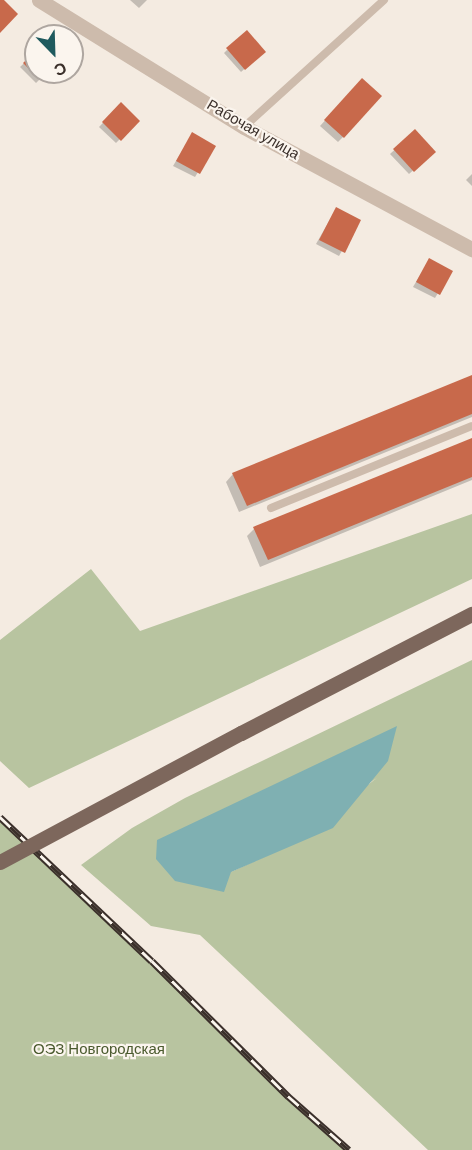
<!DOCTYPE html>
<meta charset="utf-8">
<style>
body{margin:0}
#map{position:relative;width:472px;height:1150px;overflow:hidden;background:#f4ebe1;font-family:"DM Sans",sans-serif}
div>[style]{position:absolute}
.green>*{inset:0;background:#b8c4a0}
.water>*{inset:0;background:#7fb0b2}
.shadow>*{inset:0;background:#0003}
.building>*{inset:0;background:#c8694b}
.lane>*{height:8px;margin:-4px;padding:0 4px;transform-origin:4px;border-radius:4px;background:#cdbbac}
.street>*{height:15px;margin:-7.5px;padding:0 7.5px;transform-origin:7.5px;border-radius:7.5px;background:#cdbbac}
.primary>*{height:15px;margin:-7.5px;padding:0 7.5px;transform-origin:7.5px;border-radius:7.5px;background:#7d675c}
.rail>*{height:7px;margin-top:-3.5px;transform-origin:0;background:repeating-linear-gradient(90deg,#fbf5ee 0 14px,#3b302b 0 28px);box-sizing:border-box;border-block:2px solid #3b302b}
.primary-bridge>*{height:15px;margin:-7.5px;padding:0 7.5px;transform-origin:7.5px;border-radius:7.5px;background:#7d675c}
span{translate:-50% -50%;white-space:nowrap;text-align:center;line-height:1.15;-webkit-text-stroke:4.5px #fbf5ee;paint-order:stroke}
.street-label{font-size:15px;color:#3b302b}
.park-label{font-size:15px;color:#4a5a2e}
.north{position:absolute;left:24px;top:24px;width:60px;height:60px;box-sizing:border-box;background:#fbf5ee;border:2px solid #aea6a0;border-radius:50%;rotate:157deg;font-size:16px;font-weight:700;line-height:24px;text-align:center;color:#3b302b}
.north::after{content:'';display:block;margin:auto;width:21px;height:27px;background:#1f5a5e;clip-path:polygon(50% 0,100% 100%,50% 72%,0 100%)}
</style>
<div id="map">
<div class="green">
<i style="clip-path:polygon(472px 514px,472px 579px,29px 788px,0 761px,0 640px,91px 569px,140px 631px)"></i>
<i style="clip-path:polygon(evenodd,472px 660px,472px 1150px,428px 1150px,200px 935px,151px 926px,81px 865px,132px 828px,185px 798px,472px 660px,377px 778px,279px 850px,231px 872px,377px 778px)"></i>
<i style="clip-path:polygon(0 818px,27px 843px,0 858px)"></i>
<i style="clip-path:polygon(33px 848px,288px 1096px,348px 1150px,0 1150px,0 864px)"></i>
</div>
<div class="water">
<i style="clip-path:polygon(397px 726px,388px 761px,333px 828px,231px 872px,224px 892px,175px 881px,156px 859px,157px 840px)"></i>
</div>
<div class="shadow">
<i style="clip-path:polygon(130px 0,147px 0,139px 8px)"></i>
<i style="clip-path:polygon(227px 50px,260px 55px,241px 72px,224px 53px)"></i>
<i style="clip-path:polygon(36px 52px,36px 72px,47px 72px,36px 83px,20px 67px)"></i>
<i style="clip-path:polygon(356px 86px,343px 137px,338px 142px,320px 126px)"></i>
<i style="clip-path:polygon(121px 104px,138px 121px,116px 143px,99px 127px)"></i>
<i style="clip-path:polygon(415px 131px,434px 152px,409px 174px,390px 154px)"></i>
<i style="clip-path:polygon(192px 134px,214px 146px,195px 177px,173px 166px)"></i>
<i style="clip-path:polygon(472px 174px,472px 186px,466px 180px)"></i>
<i style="clip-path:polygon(336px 209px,359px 221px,339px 256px,316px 244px)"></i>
<i style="clip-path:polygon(429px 260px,451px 271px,435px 298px,413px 287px)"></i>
<i style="clip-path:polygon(472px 376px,472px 417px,239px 512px,226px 482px,233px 474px)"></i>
<i style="clip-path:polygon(472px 439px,472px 480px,260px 567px,247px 536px,254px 529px)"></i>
</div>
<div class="building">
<i style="clip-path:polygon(0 0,4px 0,18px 14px,0 33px)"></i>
<i style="clip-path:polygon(247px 30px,266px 52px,245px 70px,226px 48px)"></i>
<i style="clip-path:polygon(36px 50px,36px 72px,49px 72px,40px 80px,23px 63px)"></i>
<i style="clip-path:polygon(362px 78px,382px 96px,344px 138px,324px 120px)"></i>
<i style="clip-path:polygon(121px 102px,140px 121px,121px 141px,102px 122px)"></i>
<i style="clip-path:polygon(415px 129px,436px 152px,414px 172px,393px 149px)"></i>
<i style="clip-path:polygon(192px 132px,216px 146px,200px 174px,176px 161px)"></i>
<i style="clip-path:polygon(336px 207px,361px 220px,345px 253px,319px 240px)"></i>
<i style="clip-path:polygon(429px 258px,453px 271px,440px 295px,416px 282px)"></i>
<i style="clip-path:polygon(472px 375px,472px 414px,247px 506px,232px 473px)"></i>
<i style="clip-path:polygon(472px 438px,472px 477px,268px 560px,253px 527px)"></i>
</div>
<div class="lane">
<i style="left:244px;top:127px;width:189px;rotate:-42.2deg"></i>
<i style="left:271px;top:508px;width:217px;rotate:-22.2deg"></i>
</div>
<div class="street">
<i style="left:39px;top:0;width:241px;rotate:31.8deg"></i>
<i style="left:244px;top:127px;width:259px;rotate:28.2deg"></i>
</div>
<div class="primary">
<i style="left:241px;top:733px;width:260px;rotate:-27.3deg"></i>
</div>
<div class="rail">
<i style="left:0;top:817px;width:209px;rotate:43.5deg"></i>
<i style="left:152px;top:961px;width:192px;rotate:44.8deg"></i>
<i style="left:288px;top:1096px;width:81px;rotate:41.5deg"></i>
</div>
<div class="primary-bridge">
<i style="left:0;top:862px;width:273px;rotate:-28.2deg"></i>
</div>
<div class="street-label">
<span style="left:253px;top:130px;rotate:30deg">Рабочая улица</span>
</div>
<div class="park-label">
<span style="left:99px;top:1050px">ОЭЗ Новгородская</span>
</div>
<div class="north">С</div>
</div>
